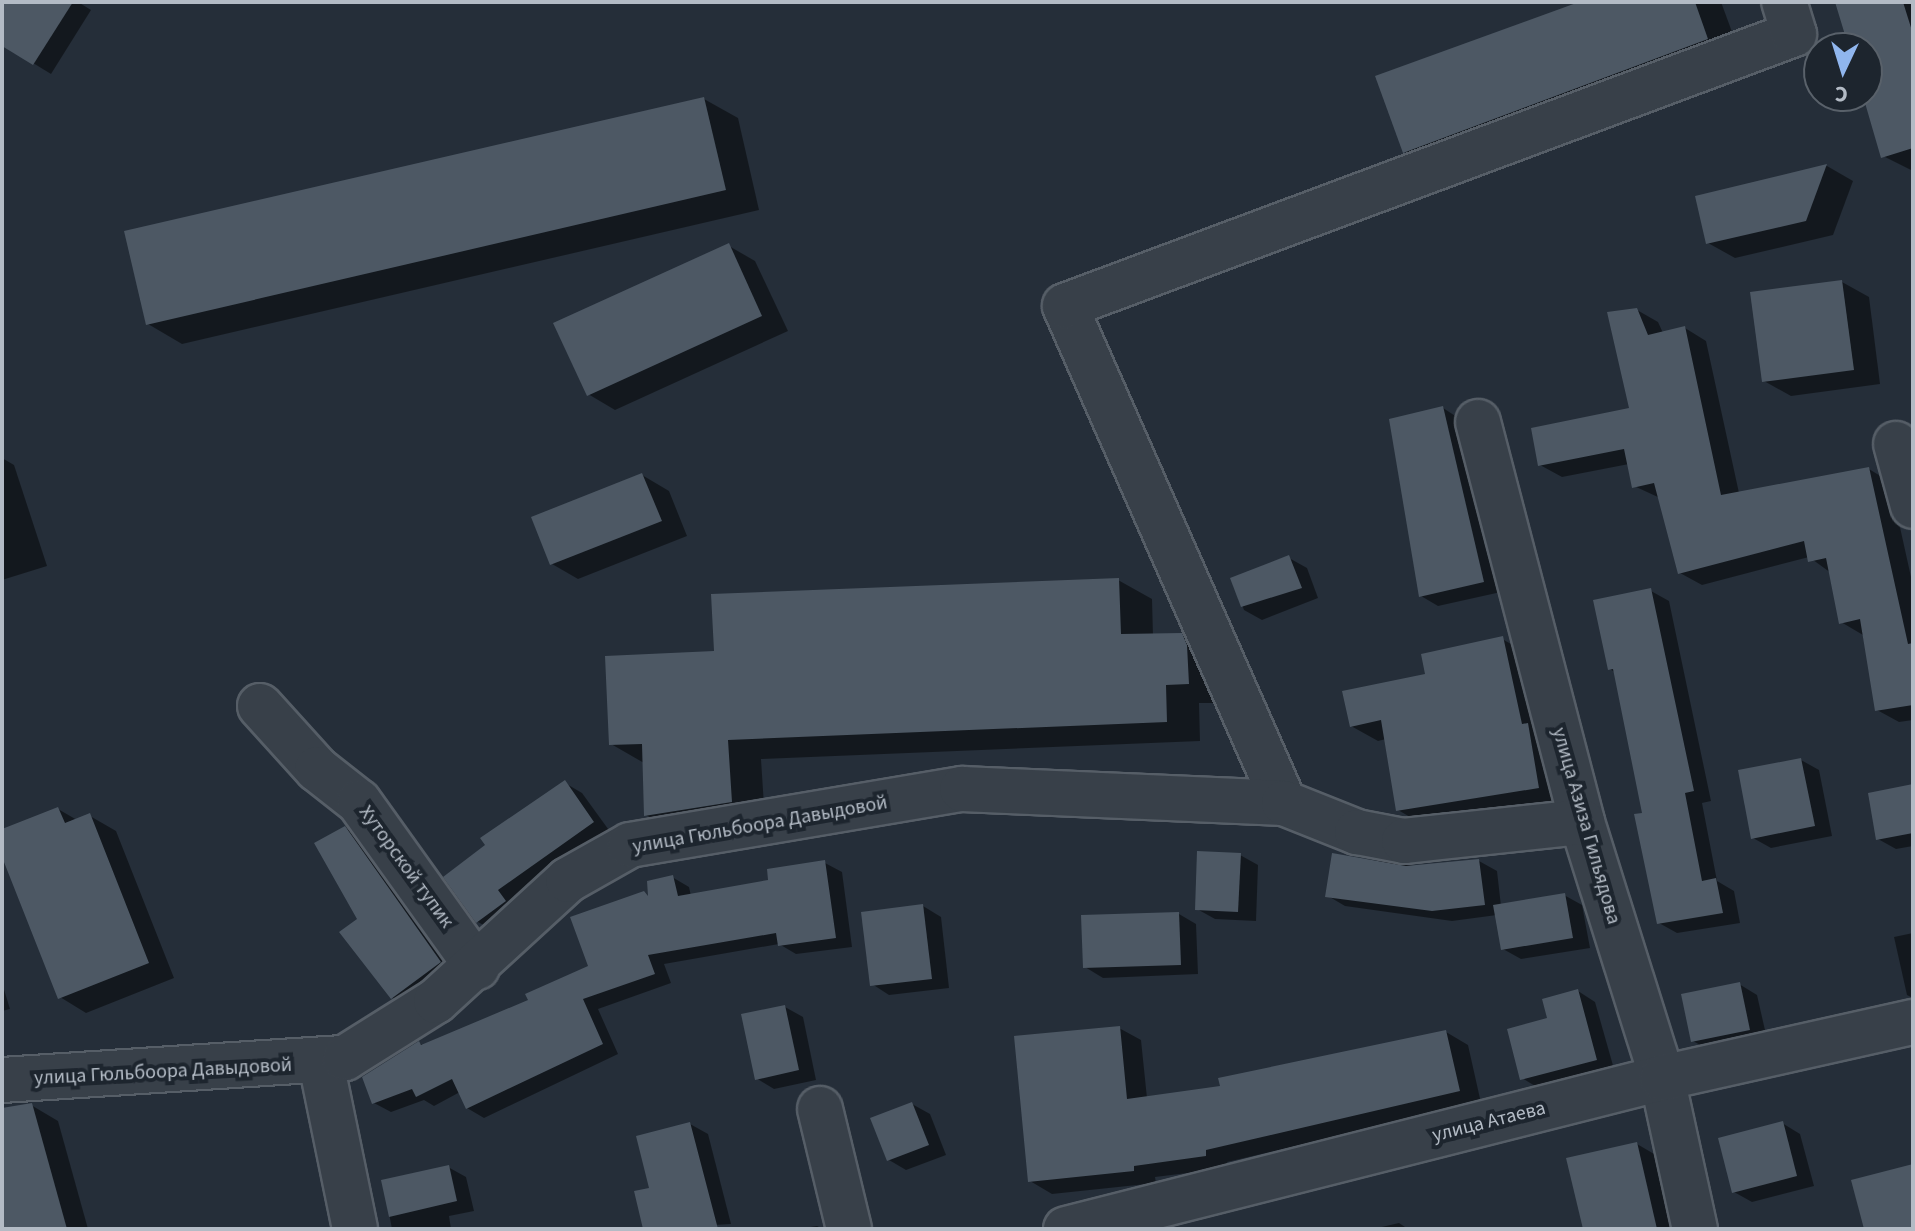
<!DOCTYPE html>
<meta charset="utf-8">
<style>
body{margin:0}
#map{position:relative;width:1915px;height:1231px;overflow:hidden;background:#252e39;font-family:"Source Sans 3",sans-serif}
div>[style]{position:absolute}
.shadow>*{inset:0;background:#0007}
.building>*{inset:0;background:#4d5864}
.roads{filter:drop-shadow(2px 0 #565e67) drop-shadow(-2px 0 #565e67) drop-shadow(0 2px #565e67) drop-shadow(0 -2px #565e67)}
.minor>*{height:44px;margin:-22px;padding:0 22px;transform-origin:22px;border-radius:22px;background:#384049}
span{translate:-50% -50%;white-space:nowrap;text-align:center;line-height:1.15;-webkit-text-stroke:8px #1d252e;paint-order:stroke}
.street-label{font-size:20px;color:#b3bbc5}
.frame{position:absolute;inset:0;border:4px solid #b3bbc5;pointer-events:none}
.north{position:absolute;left:1803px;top:32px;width:80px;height:80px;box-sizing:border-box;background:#1d252e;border:2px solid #59616a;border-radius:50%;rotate:184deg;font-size:22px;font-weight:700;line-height:32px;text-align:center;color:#b3bbc5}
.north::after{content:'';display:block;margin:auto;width:28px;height:36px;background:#90b6ee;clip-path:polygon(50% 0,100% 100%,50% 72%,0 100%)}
</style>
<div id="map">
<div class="shadow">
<i style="clip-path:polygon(2px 2px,78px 2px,91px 10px,51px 74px,2px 44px)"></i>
<i style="clip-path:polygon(1585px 2px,1721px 2px,1742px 59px,1439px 172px,1405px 152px)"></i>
<i style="clip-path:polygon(1837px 2px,1913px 2px,1913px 171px,1883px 156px,1867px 48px,1851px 48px)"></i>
<i style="clip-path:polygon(704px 99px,738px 118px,759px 210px,182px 344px,148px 324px)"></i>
<i style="clip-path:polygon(1827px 166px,1853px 181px,1833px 235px,1735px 258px,1708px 243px,1697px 197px)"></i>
<i style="clip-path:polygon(729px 246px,755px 261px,788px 331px,615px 410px,588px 394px)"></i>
<i style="clip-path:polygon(1842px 282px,1869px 297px,1880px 384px,1791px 396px,1764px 381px)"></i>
<i style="clip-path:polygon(1637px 310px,1658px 322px,1663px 333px,1685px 328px,1706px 341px,1739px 493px,1869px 469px,1890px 482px,1913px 586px,1913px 720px,1899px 722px,1877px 710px,1863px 635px,1841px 622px,1831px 573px,1809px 557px,1702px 585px,1680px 573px,1660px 498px,1634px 486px,1629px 464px,1562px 477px,1540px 465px,1632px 410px)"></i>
<i style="clip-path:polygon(1443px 408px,1460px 419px,1501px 592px,1438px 606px,1421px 596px)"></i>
<i style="clip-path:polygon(2px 458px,14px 465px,47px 566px,2px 580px)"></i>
<i style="clip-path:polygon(642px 475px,669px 491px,687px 536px,578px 579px,552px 564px)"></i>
<i style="clip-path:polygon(1289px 558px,1307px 568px,1318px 598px,1262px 620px,1244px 610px,1233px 580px)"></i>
<i style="clip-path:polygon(1118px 580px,1152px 599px,1153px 636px,1181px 635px,1215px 655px,1222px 703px,1199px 703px,1200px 741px,761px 759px,765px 821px,680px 834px,646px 815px,644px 763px,611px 744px,716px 653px)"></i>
<i style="clip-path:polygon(1651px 591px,1669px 601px,1711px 801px,1702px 803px,1717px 881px,1734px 891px,1740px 923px,1677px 933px,1659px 923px,1644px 814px,1616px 673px,1610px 669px)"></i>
<i style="clip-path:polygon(1502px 639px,1529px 654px,1565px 802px,1424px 825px,1398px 810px,1386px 739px,1378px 741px,1351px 726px,1428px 675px)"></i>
<i style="clip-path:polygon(1801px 760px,1819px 770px,1832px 836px,1771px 848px,1753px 838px)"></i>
<i style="clip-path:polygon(565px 783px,582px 793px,611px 833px,496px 932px,478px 922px,446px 878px)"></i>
<i style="clip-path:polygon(1913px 786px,1913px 846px,1896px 849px,1878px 839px)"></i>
<i style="clip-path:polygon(58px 809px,77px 820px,90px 816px,116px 831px,174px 978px,86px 1013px,60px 997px,2px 851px,2px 831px)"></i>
<i style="clip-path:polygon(345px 828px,363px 838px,458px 973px,410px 1008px,393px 998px,342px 933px,359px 919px)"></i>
<i style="clip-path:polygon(1240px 855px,1258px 865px,1256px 921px,1215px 919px,1197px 909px)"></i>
<i style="clip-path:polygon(1333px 855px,1423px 867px,1479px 861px,1497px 871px,1501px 906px,1564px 895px,1582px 905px,1590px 948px,1521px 959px,1503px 949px,1497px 915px,1452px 921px,1345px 906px,1328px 896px)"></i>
<i style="clip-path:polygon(825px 863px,842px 872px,852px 947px,796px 954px,779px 944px,664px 964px,671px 983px,598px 1009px,618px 1054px,484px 1118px,467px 1108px,460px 1092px,434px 1106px,424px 1100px,391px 1112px,374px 1103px,419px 1043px,424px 1046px,530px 1001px,590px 967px,672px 877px,689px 887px,691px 896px,770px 882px)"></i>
<i style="clip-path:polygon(923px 906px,941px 917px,949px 988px,889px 995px,872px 984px)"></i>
<i style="clip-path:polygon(1179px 914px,1196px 924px,1198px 974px,1103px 978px,1085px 967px)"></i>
<i style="clip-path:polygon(1913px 933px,1913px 998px,1907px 995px,1894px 937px)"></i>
<i style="clip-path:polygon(2px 983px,10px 1009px,2px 1011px)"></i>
<i style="clip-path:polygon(1739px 984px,1757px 995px,1767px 1039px,1711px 1051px,1693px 1041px)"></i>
<i style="clip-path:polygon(1578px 991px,1595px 1002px,1614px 1069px,1540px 1089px,1522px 1078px)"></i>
<i style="clip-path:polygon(785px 1007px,803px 1017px,816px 1080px,774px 1089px,756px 1078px)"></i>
<i style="clip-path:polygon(1119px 1028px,1141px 1040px,1147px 1098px,1223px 1088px,1446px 1032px,1468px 1045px,1481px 1103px,1227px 1162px,1228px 1168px,1155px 1177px,1156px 1183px,1052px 1194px,1030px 1181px)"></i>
<i style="clip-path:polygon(912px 1104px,930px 1114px,946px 1155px,906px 1170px,889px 1160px)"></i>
<i style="clip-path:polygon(31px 1105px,58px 1121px,88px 1229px,2px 1229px,2px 1112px)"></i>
<i style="clip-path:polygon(1782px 1123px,1800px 1134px,1814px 1186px,1752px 1202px,1734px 1192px)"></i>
<i style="clip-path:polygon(690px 1124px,708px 1134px,731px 1224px,646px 1229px,651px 1189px)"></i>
<i style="clip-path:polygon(1637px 1144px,1661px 1158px,1677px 1229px,1585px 1229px)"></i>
<i style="clip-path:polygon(448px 1167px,466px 1177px,474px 1211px,449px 1216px,451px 1229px,392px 1229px,383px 1182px)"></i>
<i style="clip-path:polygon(1399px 1223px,1408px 1229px,1373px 1229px)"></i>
<i style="clip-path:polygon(817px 1226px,823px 1229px,797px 1229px)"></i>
</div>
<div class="building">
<i style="clip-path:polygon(2px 2px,73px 2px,33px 65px,2px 46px)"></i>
<i style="clip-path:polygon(1579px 2px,1695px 2px,1708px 39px,1403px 153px,1375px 76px)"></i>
<i style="clip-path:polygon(1835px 2px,1903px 2px,1913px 34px,1913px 148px,1881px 158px,1863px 96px,1867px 48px,1849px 48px)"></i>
<i style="clip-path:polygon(704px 97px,726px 190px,146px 325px,124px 231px)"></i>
<i style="clip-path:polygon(1827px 164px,1806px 221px,1706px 244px,1695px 196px)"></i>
<i style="clip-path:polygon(729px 243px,762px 316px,587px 396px,553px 323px)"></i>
<i style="clip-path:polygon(1842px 280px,1854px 370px,1762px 382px,1750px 292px)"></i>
<i style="clip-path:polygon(1637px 308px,1648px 335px,1685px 326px,1721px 495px,1869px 467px,1908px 644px,1913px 643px,1913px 705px,1875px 711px,1860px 619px,1839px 624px,1826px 558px,1808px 562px,1804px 541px,1678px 574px,1654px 483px,1632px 488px,1624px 449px,1538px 466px,1531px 428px,1629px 408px,1607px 312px)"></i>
<i style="clip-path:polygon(1443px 406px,1484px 582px,1419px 597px,1389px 419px)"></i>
<i style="clip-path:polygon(642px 473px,662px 521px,550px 565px,531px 517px)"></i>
<i style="clip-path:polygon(1289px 555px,1302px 588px,1241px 607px,1230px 578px)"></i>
<i style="clip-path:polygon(1119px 578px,1121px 634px,1182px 633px,1187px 645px,1189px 684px,1166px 685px,1167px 722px,728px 740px,732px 802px,644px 816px,642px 744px,609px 745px,605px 656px,714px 651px,711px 594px)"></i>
<i style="clip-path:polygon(1651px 588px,1694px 791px,1685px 793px,1702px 881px,1716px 878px,1723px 913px,1657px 924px,1634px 814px,1642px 813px,1613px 669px,1608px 670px,1593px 600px)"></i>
<i style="clip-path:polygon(1503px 636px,1522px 724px,1528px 723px,1539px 788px,1396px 811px,1381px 720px,1350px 727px,1342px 691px,1425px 674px,1421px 654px)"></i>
<i style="clip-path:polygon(1801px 758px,1815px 826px,1751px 839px,1738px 770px)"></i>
<i style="clip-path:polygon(565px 780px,594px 822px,498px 890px,506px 901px,476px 923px,443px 877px,485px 845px,480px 838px)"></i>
<i style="clip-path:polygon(1913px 784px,1913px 833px,1876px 840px,1868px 793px)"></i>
<i style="clip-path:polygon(58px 807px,65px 823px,90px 813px,149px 963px,58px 999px,2px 857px,2px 829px)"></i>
<i style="clip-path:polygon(345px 826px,441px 962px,391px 999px,339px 932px,357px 919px,314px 843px)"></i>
<i style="clip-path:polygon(1197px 851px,1241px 853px,1238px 912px,1195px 910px)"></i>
<i style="clip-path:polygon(1332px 853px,1406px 866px,1479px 859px,1485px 905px,1432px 911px,1325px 897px)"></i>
<i style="clip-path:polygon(825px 860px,836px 938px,778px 946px,776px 933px,648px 955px,655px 974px,583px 999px,603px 1044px,466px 1109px,452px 1079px,416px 1097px,412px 1089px,372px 1104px,362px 1077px,419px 1041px,421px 1045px,528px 1000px,525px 994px,588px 966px,570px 917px,644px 891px,648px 896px,647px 881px,673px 875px,678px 896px,768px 880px,767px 869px)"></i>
<i style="clip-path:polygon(1565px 893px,1573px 938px,1501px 950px,1493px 905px)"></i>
<i style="clip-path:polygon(923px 904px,932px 979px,870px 986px,861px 912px)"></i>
<i style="clip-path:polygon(1179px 912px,1181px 965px,1083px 968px,1081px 915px)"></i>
<i style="clip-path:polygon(1740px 982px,1750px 1030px,1691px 1042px,1681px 994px)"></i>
<i style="clip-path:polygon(1578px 989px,1597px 1060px,1520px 1080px,1507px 1029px,1547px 1018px,1542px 999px)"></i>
<i style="clip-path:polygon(785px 1005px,799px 1070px,755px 1080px,741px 1014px)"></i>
<i style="clip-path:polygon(1120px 1026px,1127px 1099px,1220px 1086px,1218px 1078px,1446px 1030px,1460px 1091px,1206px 1150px,1206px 1156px,1134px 1166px,1134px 1171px,1028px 1182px,1014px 1036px)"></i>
<i style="clip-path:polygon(912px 1102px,929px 1145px,887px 1161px,870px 1118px)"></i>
<i style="clip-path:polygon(32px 1103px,67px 1229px,2px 1229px,2px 1108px)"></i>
<i style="clip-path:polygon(1783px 1121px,1797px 1176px,1732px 1193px,1718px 1138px)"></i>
<i style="clip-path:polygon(690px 1122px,718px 1229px,643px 1229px,634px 1191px,649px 1188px,636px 1136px)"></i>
<i style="clip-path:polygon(1637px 1142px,1657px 1229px,1583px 1229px,1566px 1158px)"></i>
<i style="clip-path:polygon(1913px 1164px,1913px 1229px,1864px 1229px,1851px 1180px)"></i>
<i style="clip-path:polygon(449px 1165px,457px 1201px,389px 1217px,381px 1180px)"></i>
</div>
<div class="roads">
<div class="minor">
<i style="left:1478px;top:422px;width:413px;rotate:75.4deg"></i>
<i style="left:1582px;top:822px;width:268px;rotate:72.6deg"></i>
<i style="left:1662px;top:1078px;width:155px;rotate:77.7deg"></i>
<i style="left:1896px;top:444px;width:64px;rotate:74.7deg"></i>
<i style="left:260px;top:706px;width:85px;rotate:47.9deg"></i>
<i style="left:317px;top:769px;width:53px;rotate:38.2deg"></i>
<i style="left:359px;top:802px;width:203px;rotate:54.4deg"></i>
<i style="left:1284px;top:803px;width:543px;rotate:-113.78deg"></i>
<i style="left:1065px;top:306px;width:778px;rotate:-20.46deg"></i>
<i style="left:1794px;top:34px;width:34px;rotate:-107deg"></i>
<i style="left:321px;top:1063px;width:169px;rotate:78.4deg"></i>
<i style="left:2px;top:1080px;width:344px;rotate:-3.7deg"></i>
<i style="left:345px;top:1058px;width:107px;rotate:-32.1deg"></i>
<i style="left:436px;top:1001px;width:179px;rotate:-42.5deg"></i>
<i style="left:568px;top:880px;width:71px;rotate:-29.4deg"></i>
<i style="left:630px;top:845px;width:337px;rotate:-9.6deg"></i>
<i style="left:962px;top:789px;width:322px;rotate:2.5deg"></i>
<i style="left:1284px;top:803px;width:79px;rotate:21.7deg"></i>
<i style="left:1357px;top:832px;width:48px;rotate:10.8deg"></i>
<i style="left:1404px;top:841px;width:179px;rotate:-6.1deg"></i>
<i style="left:820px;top:1109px;width:123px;rotate:76.4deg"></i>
<i style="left:1066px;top:1229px;width:615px;rotate:-14.22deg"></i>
<i style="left:1662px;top:1078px;width:257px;rotate:-12.6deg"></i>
</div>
</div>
<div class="street-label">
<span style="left:760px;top:825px;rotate:-10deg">улица Гюльбоора Давыдовой</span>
<span style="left:1586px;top:826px;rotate:74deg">улица Азиза Гильядова</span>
<span style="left:406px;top:867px;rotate:54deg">Хуторской тупик</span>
<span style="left:163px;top:1072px;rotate:-3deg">улица Гюльбоора Давыдовой</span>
<span style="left:1489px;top:1122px;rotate:-14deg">улица Атаева</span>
</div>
<div class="frame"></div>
<div class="north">С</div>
</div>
